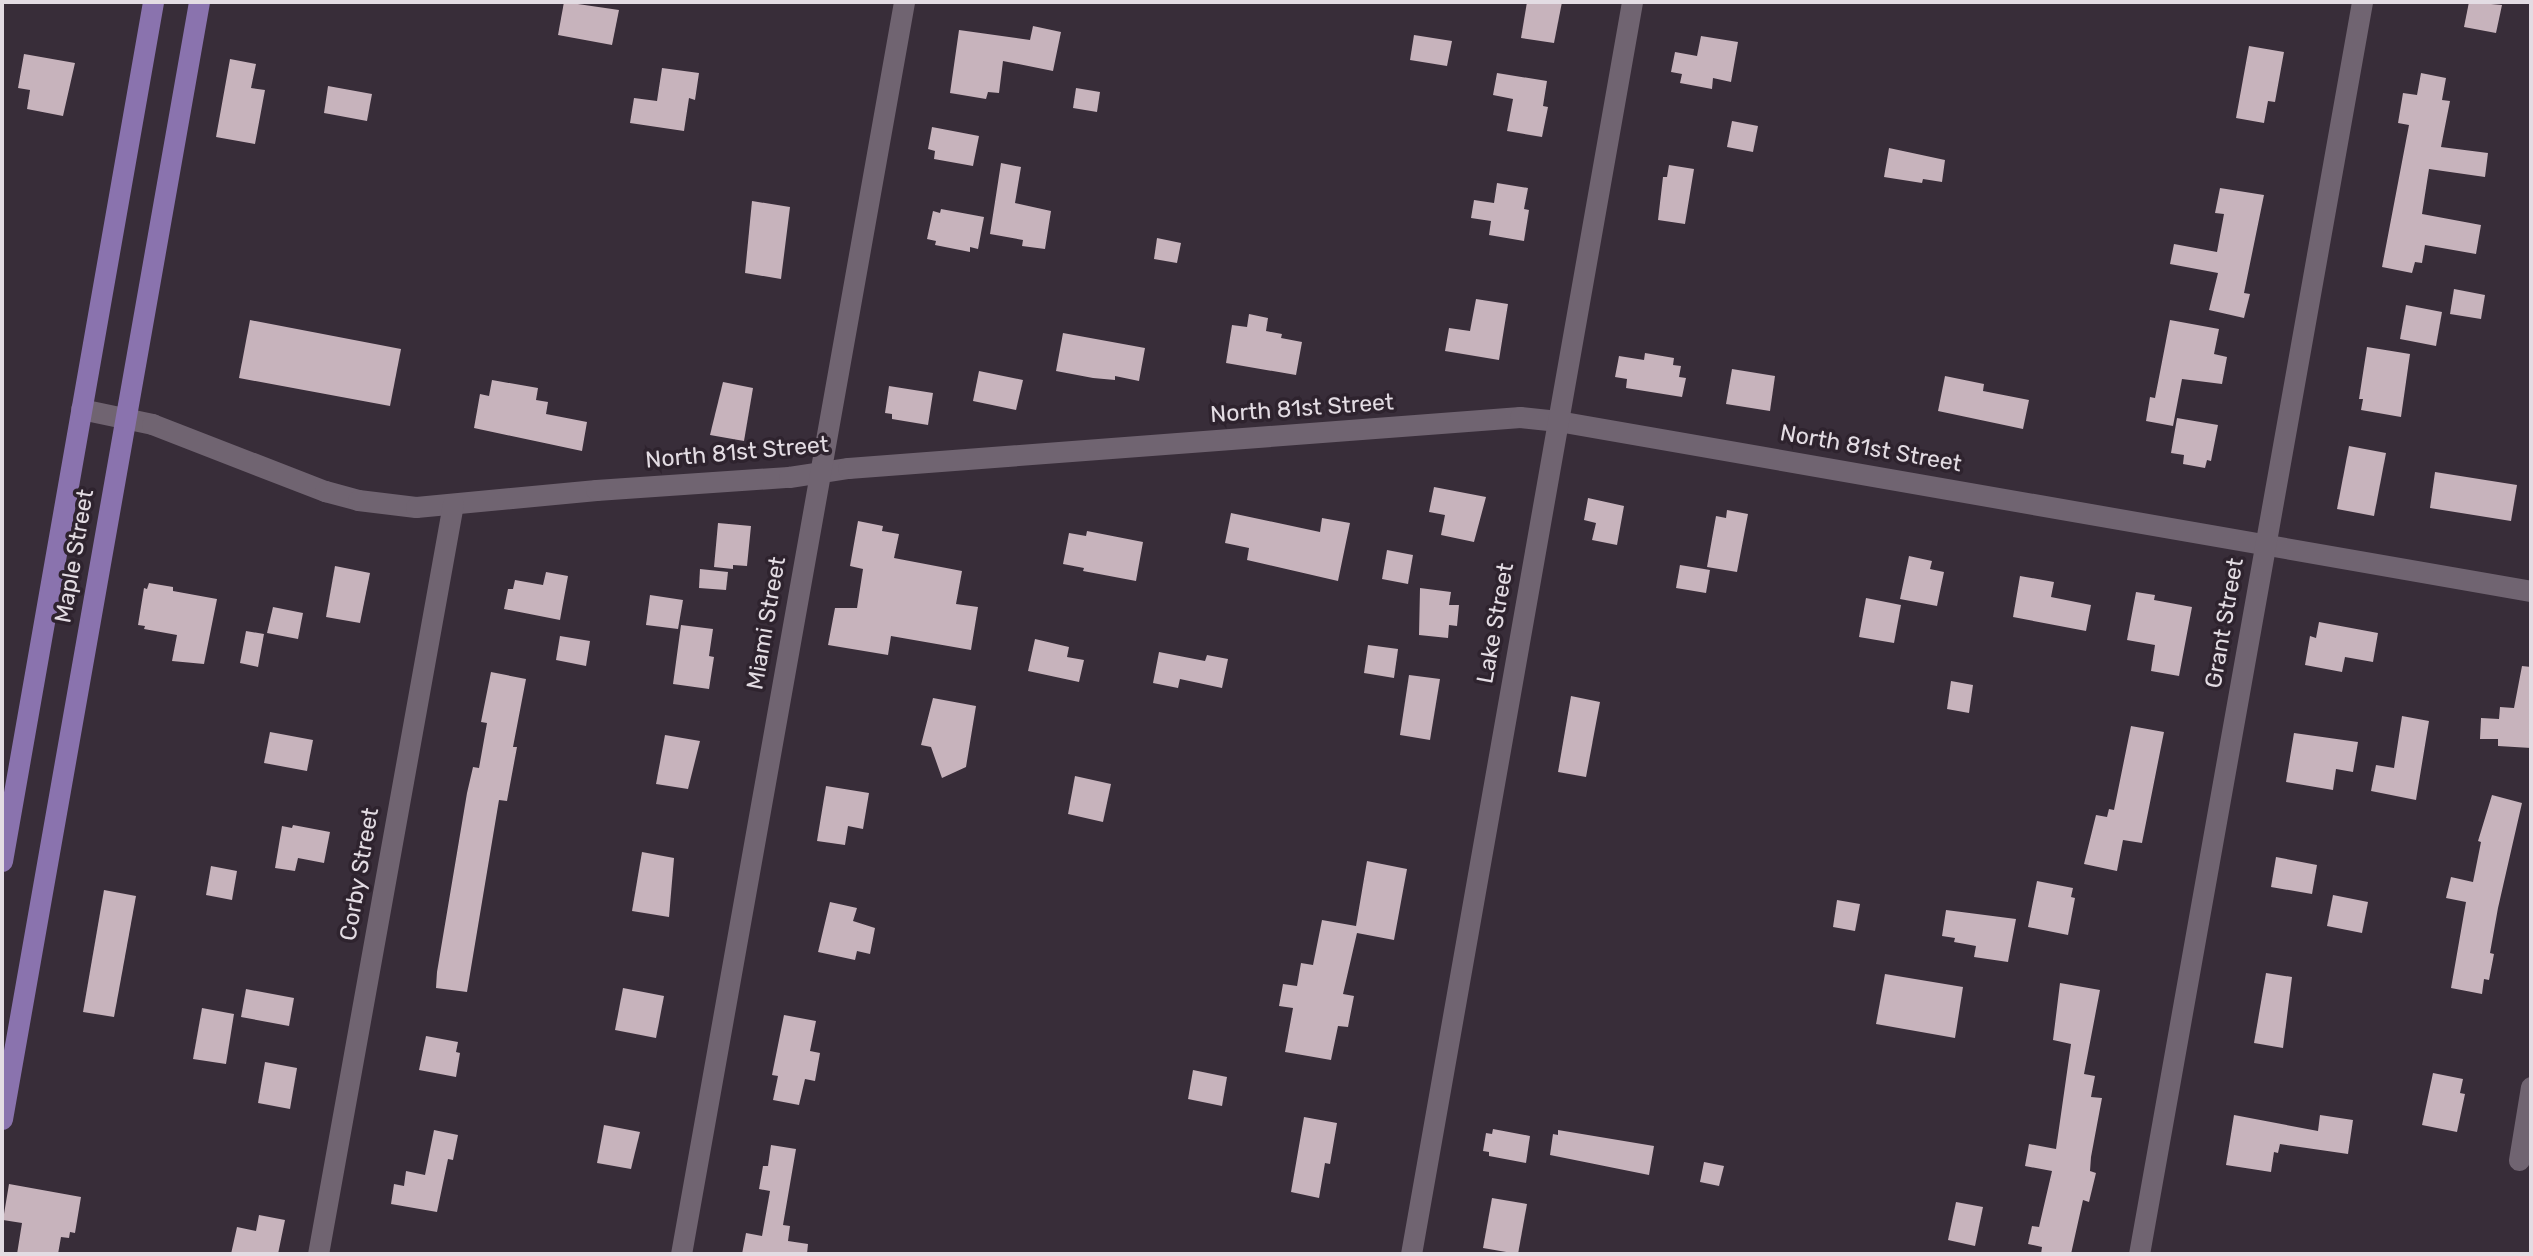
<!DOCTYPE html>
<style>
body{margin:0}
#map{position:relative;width:2533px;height:1256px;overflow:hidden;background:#382d39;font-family:Rubik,sans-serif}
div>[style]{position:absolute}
.building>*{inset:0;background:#c7b3bc}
.minor>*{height:21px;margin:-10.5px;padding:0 10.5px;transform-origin:10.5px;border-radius:10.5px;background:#706471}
.primary>*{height:21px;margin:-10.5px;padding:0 10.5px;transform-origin:10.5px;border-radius:10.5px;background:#8a73ae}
span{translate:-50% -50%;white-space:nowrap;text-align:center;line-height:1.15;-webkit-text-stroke:7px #2e232e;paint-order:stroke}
.street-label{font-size:23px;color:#e3dce3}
.frame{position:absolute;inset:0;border:4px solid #e3dce3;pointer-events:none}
</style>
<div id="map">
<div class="building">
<i style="clip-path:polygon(564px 2px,619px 10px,612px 45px,558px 35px)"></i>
<i style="clip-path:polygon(1527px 2px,1562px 2px,1554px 43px,1521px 38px)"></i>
<i style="clip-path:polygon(2469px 2px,2502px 5px,2496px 33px,2464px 27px)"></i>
<i style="clip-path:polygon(1033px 26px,1061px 32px,1053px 71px,1003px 61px,999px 93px,988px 92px,986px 99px,950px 93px,959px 30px,1030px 40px)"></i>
<i style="clip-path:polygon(1414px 35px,1452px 41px,1447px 66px,1410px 60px)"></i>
<i style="clip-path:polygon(1701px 36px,1738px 42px,1731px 82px,1713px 78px,1712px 89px,1680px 83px,1682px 74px,1671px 72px,1675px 52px,1697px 56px)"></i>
<i style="clip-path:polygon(2249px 46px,2284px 52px,2275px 102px,2268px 101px,2264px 123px,2236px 118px)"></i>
<i style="clip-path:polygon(24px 54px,75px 63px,63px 116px,27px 109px,30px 90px,18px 88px)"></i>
<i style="clip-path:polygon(230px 59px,256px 64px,251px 88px,265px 90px,255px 144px,216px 137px)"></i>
<i style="clip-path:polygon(662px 68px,699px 73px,695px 100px,689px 98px,684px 131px,630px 123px,634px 98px,657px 101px)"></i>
<i style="clip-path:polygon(1497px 73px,1547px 81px,1543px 106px,1548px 107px,1542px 137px,1507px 131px,1513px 99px,1493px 95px)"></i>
<i style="clip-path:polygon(2421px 73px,2446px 78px,2442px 100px,2450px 101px,2441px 147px,2488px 153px,2485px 177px,2429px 169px,2422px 214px,2481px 225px,2476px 254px,2425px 245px,2422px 263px,2415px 262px,2412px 273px,2382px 267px,2409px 125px,2398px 123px,2403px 93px,2417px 95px)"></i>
<i style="clip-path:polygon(328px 86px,372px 94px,367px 121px,324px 113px)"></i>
<i style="clip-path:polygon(1076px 88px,1100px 92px,1097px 112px,1073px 108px)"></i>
<i style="clip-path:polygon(1732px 121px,1758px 126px,1753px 152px,1727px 147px)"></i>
<i style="clip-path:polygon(932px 127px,979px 136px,973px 166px,934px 159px,935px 151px,928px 149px)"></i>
<i style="clip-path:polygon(1889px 148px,1945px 160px,1942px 182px,1923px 179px,1922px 183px,1884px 177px)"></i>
<i style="clip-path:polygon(1001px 163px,1021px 167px,1015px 203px,1051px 211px,1045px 249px,1022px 246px,1023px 240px,990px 234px)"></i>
<i style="clip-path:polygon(1669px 165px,1694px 169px,1685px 224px,1658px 220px,1663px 177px,1667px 177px)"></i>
<i style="clip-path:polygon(1497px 183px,1528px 188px,1524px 209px,1529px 210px,1524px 241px,1489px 235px,1491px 221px,1471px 218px,1474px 200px,1494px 203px)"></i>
<i style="clip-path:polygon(2220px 188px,2264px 195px,2244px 293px,2250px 294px,2244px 318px,2209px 310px,2218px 273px,2170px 264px,2174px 244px,2217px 252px,2224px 214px,2215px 213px)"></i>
<i style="clip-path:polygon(752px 201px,790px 207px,781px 279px,745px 273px)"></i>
<i style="clip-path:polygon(941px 209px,984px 217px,978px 249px,970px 247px,970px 252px,935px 245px,936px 241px,927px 239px,933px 211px,940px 213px)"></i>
<i style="clip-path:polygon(1157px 238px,1181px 243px,1177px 263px,1154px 259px)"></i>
<i style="clip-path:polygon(2454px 289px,2485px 295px,2481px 319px,2450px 314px)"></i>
<i style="clip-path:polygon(1476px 299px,1508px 304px,1499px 360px,1445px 351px,1449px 328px,1470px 331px)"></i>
<i style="clip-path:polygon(2406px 305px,2442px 312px,2436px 346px,2400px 339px)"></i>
<i style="clip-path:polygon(1249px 314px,1268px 318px,1266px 331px,1282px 334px,1281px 338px,1302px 342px,1296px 375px,1226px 363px,1232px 325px,1247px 327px)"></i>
<i style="clip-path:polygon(250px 320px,401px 349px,390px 406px,239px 378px)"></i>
<i style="clip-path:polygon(2170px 320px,2219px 329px,2214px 354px,2227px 357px,2222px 384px,2182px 379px,2173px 426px,2146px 421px,2150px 397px,2155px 398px)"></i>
<i style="clip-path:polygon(1063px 333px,1145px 348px,1139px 381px,1115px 376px,1115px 380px,1093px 378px,1056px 371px)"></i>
<i style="clip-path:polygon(2367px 347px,2410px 354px,2401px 417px,2361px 410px,2363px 399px,2359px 399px)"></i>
<i style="clip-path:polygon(1645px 353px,1674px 358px,1673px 365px,1681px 366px,1679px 377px,1686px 378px,1682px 397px,1626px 388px,1627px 379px,1615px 377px,1619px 356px,1644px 360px)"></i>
<i style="clip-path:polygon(1732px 369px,1775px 376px,1770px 411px,1726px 404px)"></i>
<i style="clip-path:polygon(979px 371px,1023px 380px,1016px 410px,973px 401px)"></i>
<i style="clip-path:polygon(1945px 376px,1984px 384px,1983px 391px,2029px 400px,2023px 429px,1938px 411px)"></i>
<i style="clip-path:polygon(492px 380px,538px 388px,536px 400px,548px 402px,546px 414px,587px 422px,582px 451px,474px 428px,480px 394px,489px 396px)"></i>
<i style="clip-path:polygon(723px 382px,753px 388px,744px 441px,710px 435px)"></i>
<i style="clip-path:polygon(889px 386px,933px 393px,928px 425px,892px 419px,892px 414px,885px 413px)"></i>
<i style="clip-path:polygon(2177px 418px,2218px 425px,2211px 461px,2207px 460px,2205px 468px,2183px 464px,2184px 455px,2171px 453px)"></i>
<i style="clip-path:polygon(2349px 446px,2386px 453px,2374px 516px,2337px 509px)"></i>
<i style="clip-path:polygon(2435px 472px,2517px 485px,2511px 521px,2430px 508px)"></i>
<i style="clip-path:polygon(1434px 487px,1486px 497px,1474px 542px,1441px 535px,1445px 515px,1429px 512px)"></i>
<i style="clip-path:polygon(1588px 498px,1624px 506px,1617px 545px,1592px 540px,1596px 523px,1584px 520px)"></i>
<i style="clip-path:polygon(1727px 510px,1748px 514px,1737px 572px,1707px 567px,1716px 516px,1726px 518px)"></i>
<i style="clip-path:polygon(1231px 513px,1320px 532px,1322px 518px,1350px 523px,1338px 581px,1247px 560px,1249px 548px,1225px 543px)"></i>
<i style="clip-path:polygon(858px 521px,883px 526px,882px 531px,899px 534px,894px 558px,962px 571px,956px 604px,978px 607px,971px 650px,891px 636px,888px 655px,828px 645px,835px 608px,857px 608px,863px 569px,850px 566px)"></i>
<i style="clip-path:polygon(718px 523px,751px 526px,747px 566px,733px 565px,733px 569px,714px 567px)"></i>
<i style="clip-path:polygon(1087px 531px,1143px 542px,1136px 581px,1083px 571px,1084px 568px,1063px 564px,1069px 533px,1086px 536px)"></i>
<i style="clip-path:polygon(1387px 550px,1413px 555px,1408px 584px,1382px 579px)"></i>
<i style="clip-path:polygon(1909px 556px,1932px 561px,1930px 569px,1944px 572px,1937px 606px,1900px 599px)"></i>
<i style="clip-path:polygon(1680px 565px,1710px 570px,1706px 593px,1676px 588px)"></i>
<i style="clip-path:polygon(335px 566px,370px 573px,360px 623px,326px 617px)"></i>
<i style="clip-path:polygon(700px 569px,728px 572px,726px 590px,699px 588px)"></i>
<i style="clip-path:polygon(546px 572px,568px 576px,560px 620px,504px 609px,508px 589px,513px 589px,515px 580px,543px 585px)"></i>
<i style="clip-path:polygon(2020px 576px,2054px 582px,2051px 597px,2091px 605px,2086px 631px,2013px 617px)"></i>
<i style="clip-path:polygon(149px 583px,173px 587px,173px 591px,217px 599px,204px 664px,172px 661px,177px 635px,144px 629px,145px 626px,138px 625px,144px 588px,147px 589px)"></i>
<i style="clip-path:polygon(1420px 588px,1451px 592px,1449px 605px,1459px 605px,1457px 626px,1449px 625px,1448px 638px,1419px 635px)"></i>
<i style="clip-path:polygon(2136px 592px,2155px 595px,2154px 600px,2192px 607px,2179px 676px,2151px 671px,2155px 645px,2127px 640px)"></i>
<i style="clip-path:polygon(650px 595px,683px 600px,678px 629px,646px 625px)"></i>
<i style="clip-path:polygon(1866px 598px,1901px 605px,1894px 643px,1859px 637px)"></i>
<i style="clip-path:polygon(273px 607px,303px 613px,298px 639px,267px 633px)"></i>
<i style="clip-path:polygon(2319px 622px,2378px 633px,2373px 662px,2345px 657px,2342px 672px,2305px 665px,2310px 636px,2316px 638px)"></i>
<i style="clip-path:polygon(681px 625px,713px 629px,709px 656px,714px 657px,709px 689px,673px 684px)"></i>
<i style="clip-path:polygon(246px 631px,264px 634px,258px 667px,240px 663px)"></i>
<i style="clip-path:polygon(560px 636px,590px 641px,586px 666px,556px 660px)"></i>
<i style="clip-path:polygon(1035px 639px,1069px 647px,1067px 657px,1084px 660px,1079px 682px,1028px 671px)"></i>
<i style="clip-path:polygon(1368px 645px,1398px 649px,1394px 678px,1364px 673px)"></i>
<i style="clip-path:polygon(1159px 652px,1205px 661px,1207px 655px,1228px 659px,1222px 688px,1180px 679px,1178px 688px,1153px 683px)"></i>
<i style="clip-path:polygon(2522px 666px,2531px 667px,2531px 748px,2498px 746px,2498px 739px,2480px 739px,2481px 718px,2499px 719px,2500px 707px,2514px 708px)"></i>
<i style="clip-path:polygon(491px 672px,526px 679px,513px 747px,517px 747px,507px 801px,499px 800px,467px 992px,436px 988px,437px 972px,467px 793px,473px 767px,479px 768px,487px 723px,481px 722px)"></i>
<i style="clip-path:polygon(1409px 675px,1440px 679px,1430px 740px,1400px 735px)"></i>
<i style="clip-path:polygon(1951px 681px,1973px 685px,1969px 713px,1947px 709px)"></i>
<i style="clip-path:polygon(1571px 696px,1600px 702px,1586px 777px,1558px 772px)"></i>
<i style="clip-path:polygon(933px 698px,976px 706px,966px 767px,942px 778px,931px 747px,921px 745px)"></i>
<i style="clip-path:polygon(2402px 716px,2429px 721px,2416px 800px,2371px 791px,2376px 765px,2394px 768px)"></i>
<i style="clip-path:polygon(2131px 726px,2164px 732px,2142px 843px,2123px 840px,2117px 871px,2084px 864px,2096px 815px,2107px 817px,2109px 809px,2114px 810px)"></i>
<i style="clip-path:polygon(270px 732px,313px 740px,307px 771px,264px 763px)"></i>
<i style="clip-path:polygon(2294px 733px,2358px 742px,2353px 772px,2336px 769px,2333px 790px,2286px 782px)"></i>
<i style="clip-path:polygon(665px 735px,700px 741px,688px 789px,656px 784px)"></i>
<i style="clip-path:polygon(1075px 776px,1111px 784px,1103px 822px,1068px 814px)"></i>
<i style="clip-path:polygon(826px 786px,869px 793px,863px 829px,848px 826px,845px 845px,817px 841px)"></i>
<i style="clip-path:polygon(2492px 795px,2522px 803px,2498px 908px,2490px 953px,2494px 954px,2489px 980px,2484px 979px,2482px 994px,2451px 988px,2466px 902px,2446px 898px,2451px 877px,2473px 882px,2481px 842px,2478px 841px)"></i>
<i style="clip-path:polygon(293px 825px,330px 832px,324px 863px,298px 858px,295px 871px,275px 868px,282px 826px,292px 828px)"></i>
<i style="clip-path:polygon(642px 852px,674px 858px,669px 917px,632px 911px)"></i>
<i style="clip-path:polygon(2276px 857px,2317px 865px,2312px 894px,2271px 887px)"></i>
<i style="clip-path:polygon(1367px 861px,1407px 869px,1394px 940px,1357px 933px,1343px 994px,1354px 996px,1348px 1027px,1338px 1026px,1331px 1060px,1285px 1052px,1293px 1008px,1279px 1006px,1283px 984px,1297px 986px,1301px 963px,1313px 965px,1322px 920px,1356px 926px)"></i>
<i style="clip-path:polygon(211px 866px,237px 871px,232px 900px,206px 895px)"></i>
<i style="clip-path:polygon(2037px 881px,2073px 888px,2071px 897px,2075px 898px,2068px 935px,2028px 927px)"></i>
<i style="clip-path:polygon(104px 890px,136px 896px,114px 1017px,83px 1012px)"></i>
<i style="clip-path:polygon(2333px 895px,2368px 902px,2362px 933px,2327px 926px)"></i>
<i style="clip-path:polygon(1837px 900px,1860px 904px,1855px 931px,1833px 927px)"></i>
<i style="clip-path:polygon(830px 902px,857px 908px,853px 921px,875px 928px,870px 954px,857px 951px,855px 960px,818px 952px)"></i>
<i style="clip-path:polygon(1946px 910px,2016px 919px,2008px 962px,1974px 957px,1976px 946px,1954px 942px,1955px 938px,1942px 936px)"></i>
<i style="clip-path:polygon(2266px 973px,2292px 977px,2283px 1048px,2254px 1043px)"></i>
<i style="clip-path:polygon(1885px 974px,1963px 987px,1955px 1038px,1876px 1024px)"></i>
<i style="clip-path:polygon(2060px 983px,2100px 990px,2084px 1074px,2095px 1076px,2091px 1097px,2102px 1098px,2091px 1157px,2090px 1171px,2096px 1173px,2089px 1202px,2083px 1200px,2071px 1254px,2041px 1254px,2042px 1247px,2028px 1244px,2032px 1226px,2039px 1227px,2052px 1171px,2025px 1166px,2029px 1144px,2056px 1149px,2071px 1044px,2053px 1040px)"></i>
<i style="clip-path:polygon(623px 988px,664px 996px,656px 1038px,615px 1030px)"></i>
<i style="clip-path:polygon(246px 989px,294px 998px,289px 1026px,241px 1017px)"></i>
<i style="clip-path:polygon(202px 1008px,234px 1014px,226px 1064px,193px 1059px)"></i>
<i style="clip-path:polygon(784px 1015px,816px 1021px,810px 1051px,820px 1053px,815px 1081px,805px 1079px,799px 1105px,773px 1100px,778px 1076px,772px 1075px)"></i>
<i style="clip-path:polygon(426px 1036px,458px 1042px,456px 1052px,460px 1053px,456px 1077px,419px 1070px)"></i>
<i style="clip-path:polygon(265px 1062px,297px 1068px,290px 1109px,258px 1103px)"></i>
<i style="clip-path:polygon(1193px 1070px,1227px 1077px,1222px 1106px,1188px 1099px)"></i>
<i style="clip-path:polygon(2433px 1073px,2463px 1079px,2460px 1093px,2465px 1094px,2457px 1132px,2422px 1125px)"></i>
<i style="clip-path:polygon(2234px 1115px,2318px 1131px,2320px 1115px,2353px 1120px,2348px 1154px,2280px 1144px,2278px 1153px,2274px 1152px,2271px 1172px,2226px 1165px)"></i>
<i style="clip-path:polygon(1304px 1117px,1337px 1123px,1330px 1164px,1325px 1163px,1319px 1198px,1291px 1192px)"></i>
<i style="clip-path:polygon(604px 1125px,640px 1132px,631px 1169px,597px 1163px)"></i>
<i style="clip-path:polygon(1493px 1129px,1530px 1136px,1526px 1163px,1489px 1156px,1489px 1152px,1483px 1151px,1486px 1133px,1492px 1134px)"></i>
<i style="clip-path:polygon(434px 1130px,458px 1135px,453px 1160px,448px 1159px,437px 1212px,391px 1204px,394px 1184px,404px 1186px,406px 1171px,425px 1175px)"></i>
<i style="clip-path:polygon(1558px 1130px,1654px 1146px,1649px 1175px,1550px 1155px,1553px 1134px,1558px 1135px)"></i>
<i style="clip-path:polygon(771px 1145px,796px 1149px,783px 1225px,790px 1226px,788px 1241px,808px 1244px,807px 1254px,742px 1254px,746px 1233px,762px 1236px,770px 1191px,759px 1189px,763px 1166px,768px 1166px)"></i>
<i style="clip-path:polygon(1704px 1162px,1724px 1166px,1719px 1186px,1700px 1182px)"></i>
<i style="clip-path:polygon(9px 1184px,81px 1197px,75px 1233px,70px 1232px,69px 1238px,61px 1237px,58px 1254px,17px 1254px,22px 1223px,3px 1220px)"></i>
<i style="clip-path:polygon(1492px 1198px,1527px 1204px,1518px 1254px,1483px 1248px)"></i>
<i style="clip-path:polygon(1956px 1202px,1983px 1207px,1975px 1246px,1948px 1240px)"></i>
<i style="clip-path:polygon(259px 1215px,285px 1220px,278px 1254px,231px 1254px,237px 1227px,256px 1231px)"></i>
</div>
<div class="minor">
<i style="left:81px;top:409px;width:73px;rotate:11.9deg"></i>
<i style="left:152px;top:424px;width:186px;rotate:21.2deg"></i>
<i style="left:325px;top:491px;width:34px;rotate:15deg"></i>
<i style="left:358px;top:500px;width:58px;rotate:6.9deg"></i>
<i style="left:416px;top:507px;width:181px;rotate:-5.4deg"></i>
<i style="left:596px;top:490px;width:193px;rotate:-3.9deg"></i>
<i style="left:789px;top:477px;width:60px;rotate:-8.7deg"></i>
<i style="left:848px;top:468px;width:674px;rotate:-4.34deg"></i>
<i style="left:1520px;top:417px;width:38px;rotate:6deg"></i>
<i style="left:1558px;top:421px;width:988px;rotate:9.91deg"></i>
<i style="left:2519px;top:1160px;width:74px;rotate:-80.7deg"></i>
<i style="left:318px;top:1254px;width:762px;rotate:-79.8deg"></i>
<i style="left:681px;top:1254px;width:1272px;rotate:-79.9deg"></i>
<i style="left:1411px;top:1254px;width:1271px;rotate:-79.99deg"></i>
<i style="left:2139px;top:1254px;width:1272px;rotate:-79.9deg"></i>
</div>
<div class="primary">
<i style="left:2px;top:861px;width:872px;rotate:-80.03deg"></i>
<i style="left:2px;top:1119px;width:1134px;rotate:-80deg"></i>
</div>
<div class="street-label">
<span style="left:1302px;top:408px;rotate:-4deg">North 81st Street</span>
<span style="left:1871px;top:448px;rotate:10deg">North 81st Street</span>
<span style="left:737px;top:452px;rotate:-5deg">North 81st Street</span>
<span style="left:74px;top:556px;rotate:-80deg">Maple Street</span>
<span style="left:766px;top:623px;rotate:-80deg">Miami Street</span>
<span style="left:1495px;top:623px;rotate:-80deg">Lake Street</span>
<span style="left:2224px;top:623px;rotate:-80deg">Grant Street</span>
<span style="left:359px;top:874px;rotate:-80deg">Corby Street</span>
</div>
<div class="frame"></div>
</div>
